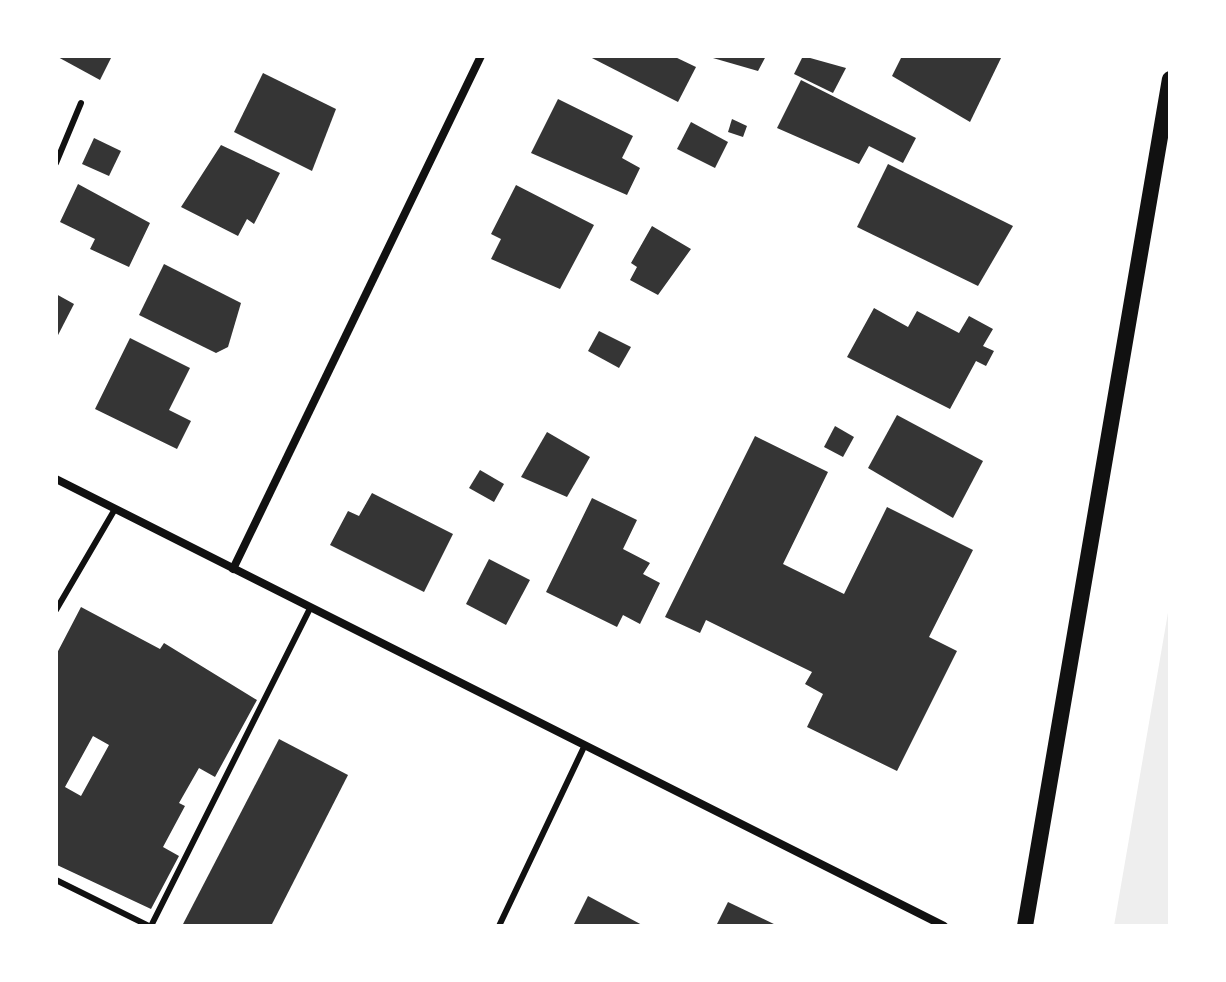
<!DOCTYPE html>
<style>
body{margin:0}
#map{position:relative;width:1226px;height:982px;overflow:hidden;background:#fff;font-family:Signika,sans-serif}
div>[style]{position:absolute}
.green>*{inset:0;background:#eee}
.building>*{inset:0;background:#353535}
.service>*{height:6px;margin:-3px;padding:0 3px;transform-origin:3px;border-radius:3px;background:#111}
.minor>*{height:8px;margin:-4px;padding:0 4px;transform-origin:4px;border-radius:4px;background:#111}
.secondary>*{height:16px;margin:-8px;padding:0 8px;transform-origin:8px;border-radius:8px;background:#111}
span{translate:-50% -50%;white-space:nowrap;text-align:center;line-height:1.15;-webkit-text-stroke:8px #fff;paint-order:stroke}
.frame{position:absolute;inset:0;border:58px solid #fff;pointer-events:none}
</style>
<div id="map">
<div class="green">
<i style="clip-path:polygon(1170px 601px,1170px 926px,1114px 926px)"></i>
</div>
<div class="building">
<i style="clip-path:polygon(56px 56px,112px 56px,100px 80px)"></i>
<i style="clip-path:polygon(588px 56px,673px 56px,696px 67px,678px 102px)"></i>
<i style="clip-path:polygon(706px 56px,766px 56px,758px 71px)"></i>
<i style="clip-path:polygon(803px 56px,846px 68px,833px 93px,794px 74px)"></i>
<i style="clip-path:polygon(902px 56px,1002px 56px,970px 122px,892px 76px)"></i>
<i style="clip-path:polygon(263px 73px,336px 109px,312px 171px,234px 132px)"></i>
<i style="clip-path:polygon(801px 80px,916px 138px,903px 163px,869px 146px,859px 164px,777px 128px)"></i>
<i style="clip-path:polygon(558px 99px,633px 136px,622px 158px,640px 168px,627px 195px,531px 153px)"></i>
<i style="clip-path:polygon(732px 119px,747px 126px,743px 137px,728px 132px)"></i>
<i style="clip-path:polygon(691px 122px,728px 142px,715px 168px,677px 149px)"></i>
<i style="clip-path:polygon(94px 138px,121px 151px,109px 176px,82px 164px)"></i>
<i style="clip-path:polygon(221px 145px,280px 173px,254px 224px,247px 219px,238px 236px,181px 207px)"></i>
<i style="clip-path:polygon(888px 164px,1013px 226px,978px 286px,857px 227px)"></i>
<i style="clip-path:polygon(78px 184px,150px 223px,129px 267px,90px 249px,95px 239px,60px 222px)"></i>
<i style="clip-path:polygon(516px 185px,594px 225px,560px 289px,491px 259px,501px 239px,491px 234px)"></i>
<i style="clip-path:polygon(652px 226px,691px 249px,658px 295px,630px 280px,637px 267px,631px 263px)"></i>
<i style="clip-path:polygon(164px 264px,241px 303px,228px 347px,216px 353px,139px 315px)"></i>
<i style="clip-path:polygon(56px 294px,74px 304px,56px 339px)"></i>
<i style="clip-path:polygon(874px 308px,908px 327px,917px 311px,959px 333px,969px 316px,993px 329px,983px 346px,994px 351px,986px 366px,976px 361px,950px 409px,847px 357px)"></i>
<i style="clip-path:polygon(599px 331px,631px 347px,619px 368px,588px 351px)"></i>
<i style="clip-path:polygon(130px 338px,190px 368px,169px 410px,191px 421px,177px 449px,95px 409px)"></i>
<i style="clip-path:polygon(897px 415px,983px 461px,953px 518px,868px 468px)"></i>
<i style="clip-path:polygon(835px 426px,854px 437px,843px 457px,824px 447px)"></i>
<i style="clip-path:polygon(547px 432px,590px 457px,567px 497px,521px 477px)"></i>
<i style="clip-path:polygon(755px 436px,828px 472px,783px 564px,844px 594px,887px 507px,973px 550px,929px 637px,957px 651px,897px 771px,807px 727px,823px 694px,805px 684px,812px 672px,706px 620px,700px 633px,665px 617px)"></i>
<i style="clip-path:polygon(480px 470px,504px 484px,494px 502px,469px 488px)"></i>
<i style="clip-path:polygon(372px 493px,453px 534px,424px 592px,330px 545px,348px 511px,359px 516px)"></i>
<i style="clip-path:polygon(592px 498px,637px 520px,623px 549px,650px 563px,643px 574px,660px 583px,640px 624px,623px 615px,617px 627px,546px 592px)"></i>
<i style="clip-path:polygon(489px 559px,530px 580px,506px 625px,466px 604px)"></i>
<i style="clip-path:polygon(evenodd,81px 607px,160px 649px,164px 643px,257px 700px,215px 777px,199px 768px,179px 803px,185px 806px,163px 847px,179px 856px,151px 909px,57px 865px,56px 655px,81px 607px,93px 736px,109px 745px,81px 796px,65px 787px,93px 736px)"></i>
<i style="clip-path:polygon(279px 739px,348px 775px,271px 926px,182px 926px)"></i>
<i style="clip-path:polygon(588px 896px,644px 926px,573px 926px)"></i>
<i style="clip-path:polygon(728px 902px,778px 926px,716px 926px)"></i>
</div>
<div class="service">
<i style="left:56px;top:163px;width:65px;rotate:-67.4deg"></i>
<i style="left:56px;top:610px;width:117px;rotate:-59.7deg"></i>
<i style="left:56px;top:880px;width:104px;rotate:26.3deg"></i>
<i style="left:151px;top:926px;width:356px;rotate:-63.4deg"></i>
<i style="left:499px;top:926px;width:200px;rotate:-64.6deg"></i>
</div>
<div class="minor">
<i style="left:56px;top:479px;width:994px;rotate:26.72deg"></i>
<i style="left:233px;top:569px;width:570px;rotate:-64.2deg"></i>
</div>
<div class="secondary">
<i style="left:1025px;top:926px;width:859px;rotate:-80.29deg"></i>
</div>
<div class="frame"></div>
</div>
